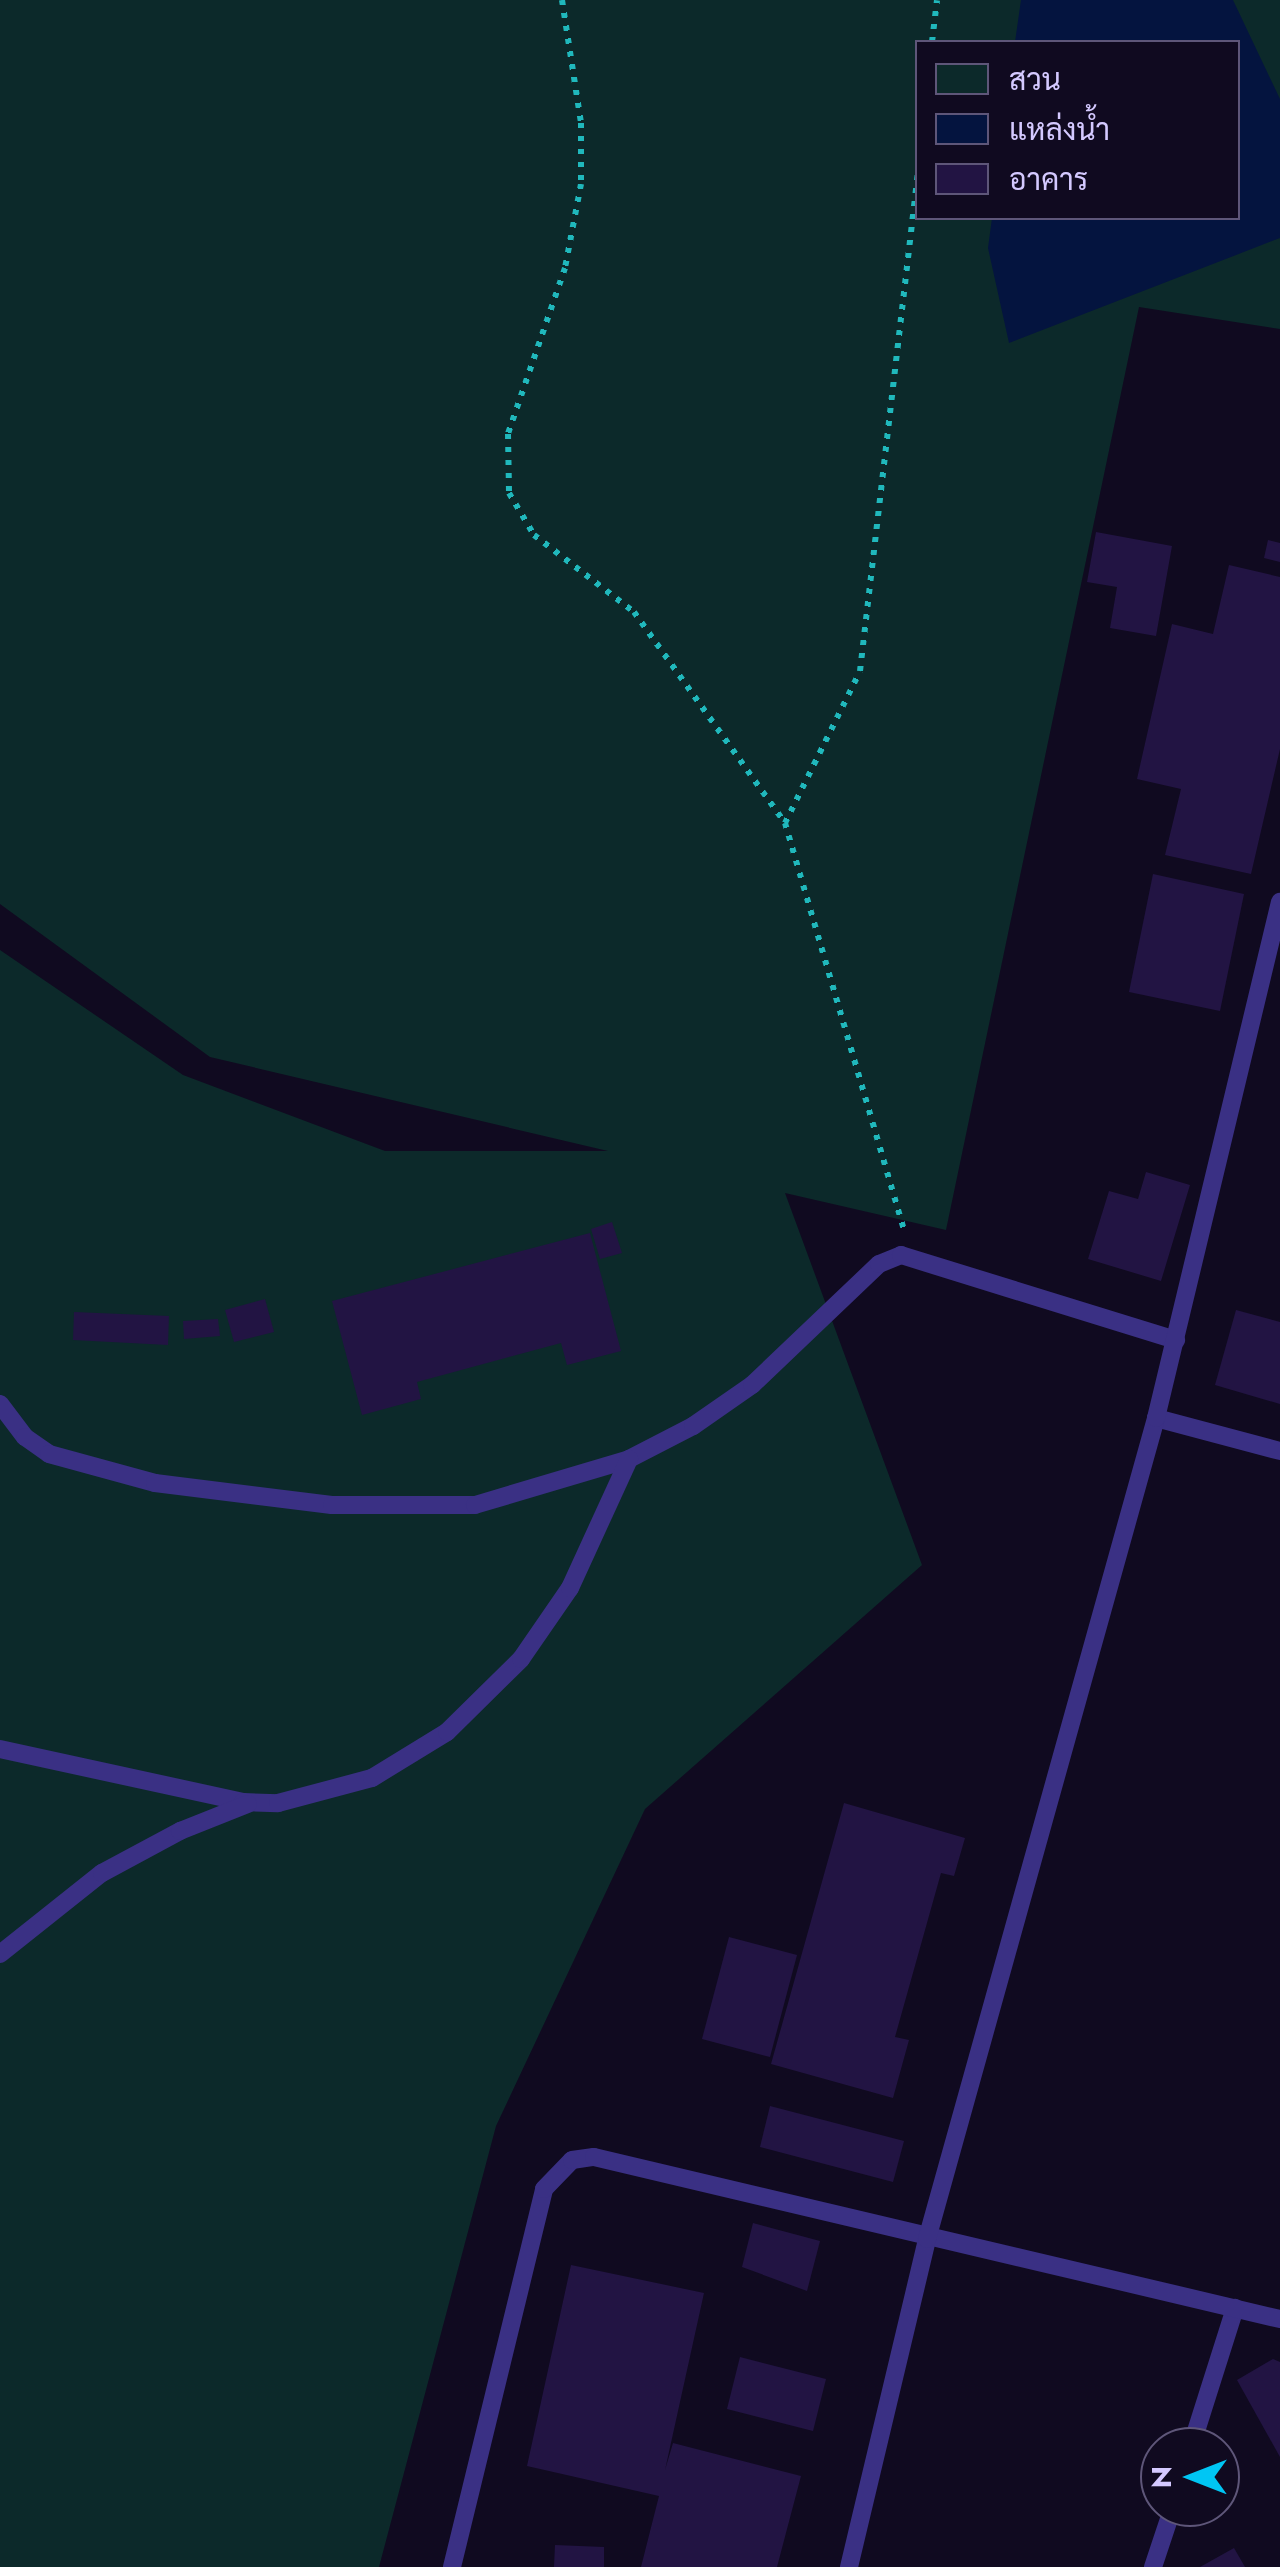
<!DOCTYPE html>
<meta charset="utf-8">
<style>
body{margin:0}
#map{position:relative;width:1280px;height:2567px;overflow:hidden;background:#100a20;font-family:Jost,Sarabun,sans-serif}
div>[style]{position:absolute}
.green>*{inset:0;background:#0c292a}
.water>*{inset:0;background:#04143f}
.building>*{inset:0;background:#221443}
.path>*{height:6px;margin-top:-3px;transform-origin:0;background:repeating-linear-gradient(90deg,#20b8bc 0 5px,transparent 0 13px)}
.lane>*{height:18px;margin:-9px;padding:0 9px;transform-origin:9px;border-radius:9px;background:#3a3084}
span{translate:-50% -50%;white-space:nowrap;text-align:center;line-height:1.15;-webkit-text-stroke:10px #100a20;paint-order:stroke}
.legend{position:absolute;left:915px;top:40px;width:325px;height:180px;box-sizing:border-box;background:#100a20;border:2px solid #5e5679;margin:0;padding:12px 18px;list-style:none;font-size:30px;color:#d4c9ff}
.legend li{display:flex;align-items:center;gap:20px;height:50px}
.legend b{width:50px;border:2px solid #5e5679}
.north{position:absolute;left:1140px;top:2427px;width:100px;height:100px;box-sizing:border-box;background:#100a20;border:2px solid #5e5679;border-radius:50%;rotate:270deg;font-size:28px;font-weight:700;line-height:40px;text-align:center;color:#d4c9ff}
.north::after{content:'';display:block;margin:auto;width:35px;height:45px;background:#00c6f4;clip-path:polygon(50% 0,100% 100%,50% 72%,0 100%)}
</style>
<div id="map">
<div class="green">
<i style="clip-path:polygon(evenodd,0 0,1280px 0,1280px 329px,1139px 307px,946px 1230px,785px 1193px,922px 1565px,645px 1809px,496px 2126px,379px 2567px,0 2567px,0 950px,183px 1075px,385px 1151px,608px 1151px,210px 1057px,0 904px,0 0,918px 42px,1238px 42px,1238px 218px,918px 218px,918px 42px)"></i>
</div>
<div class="water">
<i style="clip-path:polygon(1021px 0,1233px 0,1280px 99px,1280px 238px,1009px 343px,988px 248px,992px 218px,1238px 218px,1238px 42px,1015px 42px)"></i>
</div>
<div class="building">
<i style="clip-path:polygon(1096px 532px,1172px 546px,1156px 636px,1110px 628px,1117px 587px,1087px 582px)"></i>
<i style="clip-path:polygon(1268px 540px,1280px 543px,1280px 562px,1264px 558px)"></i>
<i style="clip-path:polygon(1229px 565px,1280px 577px,1280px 749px,1251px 874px,1165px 855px,1181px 789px,1137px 779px,1172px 624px,1213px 634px)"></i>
<i style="clip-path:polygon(1153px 874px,1244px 894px,1220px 1011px,1129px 992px)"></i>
<i style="clip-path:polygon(1146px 1172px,1190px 1185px,1161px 1281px,1088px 1259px,1109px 1191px,1138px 1199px)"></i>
<i style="clip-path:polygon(612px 1222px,622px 1253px,600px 1259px,591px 1229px)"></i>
<i style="clip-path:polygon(590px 1233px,621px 1351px,567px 1365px,561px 1343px,417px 1382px,421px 1399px,362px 1415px,332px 1301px)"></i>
<i style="clip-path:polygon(265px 1299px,274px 1332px,234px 1342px,225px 1310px)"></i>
<i style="clip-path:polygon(1236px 1310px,1280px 1322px,1280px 1404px,1215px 1385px)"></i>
<i style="clip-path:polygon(74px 1312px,169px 1316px,168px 1345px,73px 1340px)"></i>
<i style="clip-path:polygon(218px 1319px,220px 1336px,184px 1339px,183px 1321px)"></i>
<i style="clip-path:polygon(844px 1803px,965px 1838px,954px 1876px,941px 1873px,895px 2037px,909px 2040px,893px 2098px,771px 2064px)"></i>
<i style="clip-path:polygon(729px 1937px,797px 1955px,770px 2057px,702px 2039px)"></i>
<i style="clip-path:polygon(770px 2106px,904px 2141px,893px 2182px,760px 2147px)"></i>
<i style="clip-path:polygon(753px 2223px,820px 2241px,807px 2291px,742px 2267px)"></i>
<i style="clip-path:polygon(571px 2265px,704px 2293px,665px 2470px,673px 2443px,801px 2476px,777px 2567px,641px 2567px,659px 2496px,527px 2466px)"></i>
<i style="clip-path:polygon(740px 2357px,826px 2379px,813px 2431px,727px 2409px)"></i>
<i style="clip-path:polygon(1273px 2359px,1280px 2362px,1280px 2457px,1237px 2380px)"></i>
<i style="clip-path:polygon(555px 2545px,604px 2547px,604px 2567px,554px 2567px)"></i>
<i style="clip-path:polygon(1234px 2548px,1245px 2567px,1200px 2567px)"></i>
</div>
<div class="path">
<i style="left:562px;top:0;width:124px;rotate:81.2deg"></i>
<i style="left:581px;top:123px;width:61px;rotate:90deg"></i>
<i style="left:581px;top:184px;width:86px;rotate:100.8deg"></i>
<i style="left:565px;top:268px;width:176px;rotate:109deg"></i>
<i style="left:508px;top:434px;width:59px;rotate:89deg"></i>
<i style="left:509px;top:493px;width:49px;rotate:59.2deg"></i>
<i style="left:534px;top:535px;width:126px;rotate:37.6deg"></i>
<i style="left:634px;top:612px;width:259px;rotate:54.4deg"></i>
<i style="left:785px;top:823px;width:423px;rotate:73.7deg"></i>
<i style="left:932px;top:42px;width:42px;rotate:-83.2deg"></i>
<i style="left:785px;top:823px;width:169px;rotate:-63.7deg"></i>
<i style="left:860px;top:671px;width:502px;rotate:-83.37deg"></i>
</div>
<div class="lane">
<i style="left:0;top:1404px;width:41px;rotate:52.9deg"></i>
<i style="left:25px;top:1437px;width:29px;rotate:35deg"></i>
<i style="left:49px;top:1454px;width:110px;rotate:15.3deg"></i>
<i style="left:155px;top:1483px;width:178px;rotate:7.1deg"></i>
<i style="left:332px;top:1505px;width:143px"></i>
<i style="left:475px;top:1505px;width:161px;rotate:-16.6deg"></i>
<i style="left:629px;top:1459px;width:72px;rotate:-27.3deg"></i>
<i style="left:693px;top:1426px;width:72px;rotate:-34.8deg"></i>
<i style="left:752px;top:1385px;width:175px;rotate:-43.6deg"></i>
<i style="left:879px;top:1264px;width:24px;rotate:-22deg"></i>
<i style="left:901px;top:1255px;width:288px;rotate:17.2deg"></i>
<i style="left:1156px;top:1418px;width:128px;rotate:14.9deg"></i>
<i style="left:0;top:1749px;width:249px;rotate:12.3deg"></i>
<i style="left:243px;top:1802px;width:35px;rotate:2deg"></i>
<i style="left:278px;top:1803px;width:97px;rotate:-14.9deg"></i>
<i style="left:372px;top:1778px;width:88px;rotate:-31.5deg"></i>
<i style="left:447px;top:1732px;width:104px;rotate:-44.6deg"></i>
<i style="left:521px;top:1659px;width:86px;rotate:-55.4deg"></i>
<i style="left:570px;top:1588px;width:142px;rotate:-65.4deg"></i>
<i style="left:0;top:1954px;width:130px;rotate:-38.5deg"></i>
<i style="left:102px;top:1873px;width:89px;rotate:-28.3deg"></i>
<i style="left:180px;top:1831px;width:73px;rotate:-21.7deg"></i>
<i style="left:1191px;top:2447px;width:146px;rotate:-72.4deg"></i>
<i style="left:452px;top:2567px;width:389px;rotate:-76.3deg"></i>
<i style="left:544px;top:2189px;width:40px;rotate:-46deg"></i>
<i style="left:572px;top:2160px;width:22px;rotate:-8deg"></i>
<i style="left:594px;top:2157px;width:705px;rotate:13.29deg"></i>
<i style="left:849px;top:2567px;width:337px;rotate:-76.6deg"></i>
<i style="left:927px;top:2239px;width:852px;rotate:-74.41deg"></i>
<i style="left:1156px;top:1418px;width:531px;rotate:-76.49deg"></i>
<i style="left:1153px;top:2567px;width:63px;rotate:-71.6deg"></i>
</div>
<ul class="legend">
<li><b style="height:28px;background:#0c292a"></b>สวน</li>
<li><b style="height:28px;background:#04143f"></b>แหล่งน้ำ</li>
<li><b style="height:28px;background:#221443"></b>อาคาร</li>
</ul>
<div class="north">N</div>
</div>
